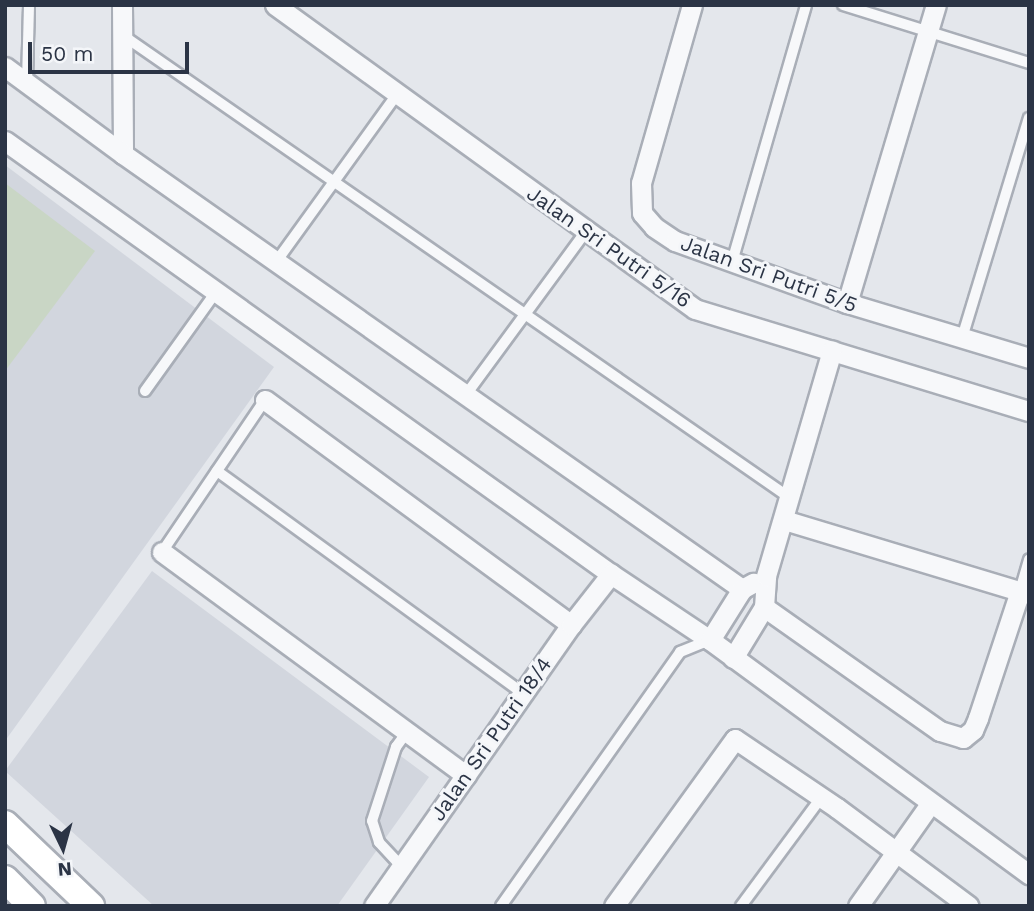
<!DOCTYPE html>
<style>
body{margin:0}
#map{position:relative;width:1034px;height:911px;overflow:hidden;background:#e4e7ec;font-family:"Work Sans",sans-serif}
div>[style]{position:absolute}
.built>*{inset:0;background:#d2d6de}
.green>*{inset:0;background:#c9d6c5}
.roads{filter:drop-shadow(2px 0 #a9aeb7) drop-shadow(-2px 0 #a9aeb7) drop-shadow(0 2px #a9aeb7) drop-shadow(0 -2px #a9aeb7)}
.lane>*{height:10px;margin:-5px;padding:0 5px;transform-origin:5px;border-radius:5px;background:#f7f8fa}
.street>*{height:19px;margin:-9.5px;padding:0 9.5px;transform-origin:9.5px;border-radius:9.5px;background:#f7f8fa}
.secondary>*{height:26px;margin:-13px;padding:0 13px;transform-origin:13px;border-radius:13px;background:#fff}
span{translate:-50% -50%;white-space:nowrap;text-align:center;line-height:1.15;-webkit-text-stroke:6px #f4f6f9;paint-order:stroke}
.street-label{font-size:21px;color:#2b3445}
.frame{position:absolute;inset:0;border:7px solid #2b3445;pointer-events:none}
.north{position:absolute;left:28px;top:813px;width:70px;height:70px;-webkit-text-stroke:5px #f4f6f9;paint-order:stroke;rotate:175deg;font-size:19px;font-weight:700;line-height:28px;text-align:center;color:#2b3445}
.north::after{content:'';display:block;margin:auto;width:24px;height:32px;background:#2b3445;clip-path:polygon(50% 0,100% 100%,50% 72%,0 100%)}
.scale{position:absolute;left:28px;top:42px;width:161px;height:32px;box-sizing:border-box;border:4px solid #2b3445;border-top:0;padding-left:9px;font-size:21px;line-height:24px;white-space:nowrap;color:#2b3445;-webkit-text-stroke:5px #f4f6f9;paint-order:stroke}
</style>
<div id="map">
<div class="built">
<i style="clip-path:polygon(5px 165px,274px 367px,5px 741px)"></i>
<i style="clip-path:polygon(152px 571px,429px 777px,337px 906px,154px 906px,5px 771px)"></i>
</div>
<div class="green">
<i style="clip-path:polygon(5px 183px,95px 251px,5px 371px)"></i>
</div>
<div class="roads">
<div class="lane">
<i style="left:843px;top:5px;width:195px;rotate:17.3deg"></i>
<i style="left:121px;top:34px;width:814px;rotate:34.74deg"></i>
<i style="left:27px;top:82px;width:77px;rotate:-88.5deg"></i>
<i style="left:276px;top:262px;width:207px;rotate:-54.2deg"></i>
<i style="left:732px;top:262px;width:267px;rotate:-73.9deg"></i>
<i style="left:962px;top:338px;width:230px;rotate:-73.1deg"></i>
<i style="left:145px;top:391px;width:122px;rotate:-54.4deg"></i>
<i style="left:465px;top:396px;width:205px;rotate:-53.7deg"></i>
<i style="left:217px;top:471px;width:378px;rotate:36deg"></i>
<i style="left:162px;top:552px;width:184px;rotate:-55.9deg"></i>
<i style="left:1020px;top:591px;width:33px;rotate:-74deg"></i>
<i style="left:402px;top:867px;width:34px;rotate:-133deg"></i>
<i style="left:379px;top:842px;width:22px;rotate:-108deg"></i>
<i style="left:372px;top:821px;width:78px;rotate:-72deg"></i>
<i style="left:396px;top:747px;width:19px;rotate:-54deg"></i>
<i style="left:501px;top:906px;width:311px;rotate:-54.8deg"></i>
<i style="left:680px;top:652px;width:31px;rotate:-22deg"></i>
<i style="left:741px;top:906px;width:134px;rotate:-53.5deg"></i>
</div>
<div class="street">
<i style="left:122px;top:5px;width:149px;rotate:89.6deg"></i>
<i style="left:123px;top:154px;width:757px;rotate:35.1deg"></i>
<i style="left:275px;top:5px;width:518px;rotate:35.9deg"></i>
<i style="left:695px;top:309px;width:349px;rotate:17deg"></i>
<i style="left:692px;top:5px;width:185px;rotate:106deg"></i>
<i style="left:641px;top:183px;width:30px;rotate:88deg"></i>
<i style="left:642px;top:213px;width:18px;rotate:49deg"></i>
<i style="left:654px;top:227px;width:25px;rotate:34deg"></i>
<i style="left:675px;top:241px;width:183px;rotate:19.8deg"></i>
<i style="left:847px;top:303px;width:190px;rotate:16.8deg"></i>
<i style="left:5px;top:67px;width:147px;rotate:36.4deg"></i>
<i style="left:5px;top:141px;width:745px;rotate:35.55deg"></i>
<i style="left:611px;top:574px;width:119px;rotate:33.7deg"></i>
<i style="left:710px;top:640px;width:396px;rotate:36.3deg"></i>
<i style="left:847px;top:303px;width:311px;rotate:-73.4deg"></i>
<i style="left:265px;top:400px;width:380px;rotate:36.3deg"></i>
<i style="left:784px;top:520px;width:256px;rotate:16.8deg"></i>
<i style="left:162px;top:552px;width:377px;rotate:36.3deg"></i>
<i style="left:764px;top:607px;width:215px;rotate:35.2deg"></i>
<i style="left:940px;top:731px;width:24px;rotate:17deg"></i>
<i style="left:963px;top:738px;width:13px;rotate:-39deg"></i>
<i style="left:973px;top:730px;width:13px;rotate:-67deg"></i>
<i style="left:978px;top:718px;width:134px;rotate:-71.7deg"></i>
<i style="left:710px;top:640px;width:60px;rotate:-57.9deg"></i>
<i style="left:742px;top:589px;width:13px;rotate:-29deg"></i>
<i style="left:733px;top:658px;width:60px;rotate:-58.7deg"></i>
<i style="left:764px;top:607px;width:31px;rotate:-86deg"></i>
<i style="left:766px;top:576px;width:235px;rotate:-73.7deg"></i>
<i style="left:374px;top:906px;width:343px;rotate:-55deg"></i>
<i style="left:571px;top:625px;width:65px;rotate:-51.9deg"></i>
<i style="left:614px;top:906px;width:206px;rotate:-54.1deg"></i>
<i style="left:735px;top:739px;width:123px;rotate:34.1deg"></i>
<i style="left:837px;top:808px;width:164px;rotate:36.6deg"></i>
<i style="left:858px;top:906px;width:125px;rotate:-54.8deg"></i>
</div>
<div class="secondary">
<i style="left:5px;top:824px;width:119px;rotate:43.6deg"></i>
<i style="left:5px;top:879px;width:38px;rotate:45deg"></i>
</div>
</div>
<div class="street-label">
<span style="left:609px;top:247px;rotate:35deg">Jalan Sri Putri 5/16</span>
<span style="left:769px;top:274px;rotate:20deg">Jalan Sri Putri 5/5</span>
<span style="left:491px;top:739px;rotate:-55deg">Jalan Sri Putri 18/4</span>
</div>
<div class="frame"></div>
<div class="north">N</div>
<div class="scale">50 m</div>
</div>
